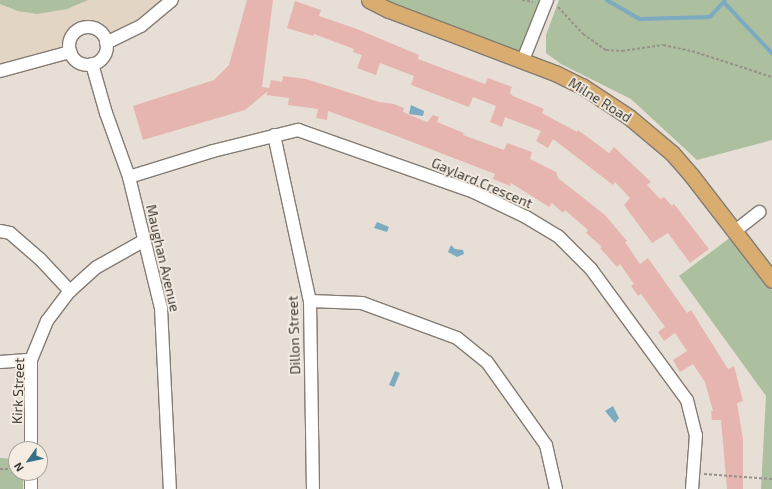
<!DOCTYPE html>
<style>
body{margin:0}
#map{position:relative;width:772px;height:489px;overflow:hidden;background:#e7dfd5;font-family:"Exo 2",sans-serif}
div>[style]{position:absolute}
.built>*{inset:0;background:#e2d5c4}
.green>*{inset:0;background:#acbf9e}
.water>*{inset:0;background:#7caac1}
.stream>*{height:3.5px;margin:-1.75px;padding:0 1.75px;transform-origin:1.75px;border-radius:1.75px;background:#7caac1}
.building>*{inset:0;background:#e7b5af}
.path>*{height:2px;margin-top:-1px;transform-origin:0;background:repeating-linear-gradient(90deg,#97928a 0 3px,transparent 0 5px)}
.roads{filter:drop-shadow(1px 0 #847c73) drop-shadow(-1px 0 #847c73) drop-shadow(0 1px #847c73) drop-shadow(0 -1px #847c73)}
.minor>*{height:12px;margin:-6px;padding:0 6px;transform-origin:6px;border-radius:6px;background:#fff}
.minor>.ring{margin:-6px;padding:0;box-sizing:content-box;background:none;border:12px solid #fff;border-radius:50%}
.major>*{height:15px;margin:-7.5px;padding:0 7.5px;transform-origin:7.5px;border-radius:7.5px;background:#d8ad6f}
span{translate:-50% -50%;white-space:nowrap;text-align:center;line-height:1.15;-webkit-text-stroke:3.5px #f5ede2;paint-order:stroke}
.street-label{font-size:14px;color:#3a3732}
.north{position:absolute;left:8px;top:441px;width:40px;height:40px;box-sizing:border-box;background:#f5ede2;border:1px solid #aaa49c;border-radius:50%;rotate:237deg;font-size:11px;font-weight:700;line-height:16px;text-align:center;color:#3a3732}
.north::after{content:'';display:block;margin:auto;width:14px;height:18px;background:#357088;clip-path:polygon(50% 0,100% 100%,50% 72%,0 100%)}
</style>
<div id="map">
<div class="built">
<i style="clip-path:polygon(0 0,172px 0,107px 43px,100px 32px,83px 28px,73px 35px,70px 52px,0 71px)"></i>
</div>
<div class="green">
<i style="clip-path:polygon(0 0,88px 0,67px 9px,37px 14px,18px 11px,0 4px)"></i>
<i style="clip-path:polygon(369px 0,547px 0,523px 60px)"></i>
<i style="clip-path:polygon(559px 0,772px 0,772px 140px,697px 160px,631px 99px,561px 64px,546px 53px,546px 35px)"></i>
<i style="clip-path:polygon(731px 237px,772px 291px,772px 489px,761px 489px,766px 396px,679px 276px)"></i>
<i style="clip-path:polygon(0 458px,16px 459px,16px 473px,23px 473px,23px 489px,0 489px)"></i>
</div>
<div class="water">
<i style="clip-path:polygon(411px 105px,424px 111px,423px 116px,409px 114px)"></i>
<i style="clip-path:polygon(377px 222px,389px 227px,387px 232px,374px 228px)"></i>
<i style="clip-path:polygon(451px 245px,455px 249px,463px 250px,464px 254px,457px 257px,448px 252px)"></i>
<i style="clip-path:polygon(395px 371px,400px 373px,394px 387px,389px 385px)"></i>
<i style="clip-path:polygon(613px 406px,619px 418px,615px 423px,605px 411px)"></i>
</div>
<div class="stream">
<i style="left:607px;top:0;width:38px;rotate:30deg"></i>
<i style="left:640px;top:19px;width:70px;rotate:-1.6deg"></i>
<i style="left:710px;top:17px;width:21px;rotate:-47deg"></i>
<i style="left:724px;top:2px;width:70px;rotate:46.7deg"></i>
</div>
<div class="building">
<i style="clip-path:polygon(247px 0,273px 0,262px 87px,269px 88px,271px 80px,282px 82px,283px 76px,306px 79px,379px 102px,394px 104px,404px 108px,403px 112px,427px 122px,433px 115px,439px 117px,437px 122px,464px 133px,463px 135px,504px 150px,507px 143px,532px 152px,530px 159px,556px 172px,558px 178px,605px 215px,627px 241px,625px 242px,640px 264px,648px 258px,687px 313px,691px 310px,728px 369px,734px 366px,743px 401px,737px 403px,743px 439px,743px 489px,727px 489px,721px 420px,712px 420px,711px 411px,713px 411px,705px 382px,693px 364px,680px 372px,673px 360px,687px 351px,675px 333px,664px 341px,658px 332px,665px 327px,641px 294px,638px 296px,631px 286px,634px 284px,620px 264px,617px 267px,600px 248px,602px 247px,586px 233px,588px 230px,565px 210px,563px 213px,552px 203px,549px 207px,511px 183px,510px 186px,493px 179px,495px 174px,394px 135px,328px 111px,327px 120px,316px 118px,318px 109px,288px 105px,289px 98px,266px 95px,268px 91px,245px 110px,143px 140px,133px 106px,214px 80px,229px 65px)"></i>
<i style="clip-path:polygon(295px 1px,321px 10px,319px 16px,357px 29px,419px 55px,418px 59px,485px 84px,488px 78px,512px 87px,510px 93px,513px 96px,544px 109px,542px 113px,577px 132px,578px 130px,609px 153px,614px 147px,651px 182px,647px 185px,660px 199px,664px 197px,672px 206px,674px 204px,709px 249px,690px 263px,668px 233px,652px 243px,624px 205px,630px 198px,615px 182px,613px 185px,553px 139px,548px 148px,536px 141px,541px 131px,505px 117px,502px 127px,490px 122px,496px 106px,473px 97px,469px 107px,411px 85px,414px 76px,380px 63px,376px 75px,357px 68px,362px 55px,353px 52px,354px 49px,314px 34px,313px 36px,287px 28px)"></i>
</div>
<div class="path">
<i style="left:522px;top:0;width:11px;rotate:10deg"></i>
<i style="left:558px;top:7px;width:37px;rotate:47deg"></i>
<i style="left:583px;top:34px;width:28px;rotate:35deg"></i>
<i style="left:606px;top:50px;width:16px;rotate:4deg"></i>
<i style="left:622px;top:51px;width:41px;rotate:-8.3deg"></i>
<i style="left:663px;top:45px;width:30px;rotate:12deg"></i>
<i style="left:692px;top:51px;width:84px;rotate:18deg"></i>
<i style="left:0;top:469px;width:16px"></i>
<i style="left:704px;top:474px;width:68px;rotate:4.2deg"></i>
</div>
<div class="roads">
<div class="minor">
<i class="ring" style="left:69px;top:27px;width:26px;height:26px"></i>
<i style="left:106px;top:43px;width:39px;rotate:-26deg"></i>
<i style="left:141px;top:26px;width:40px;rotate:-40deg"></i>
<i style="left:523px;top:60px;width:65px;rotate:-68.2deg"></i>
<i style="left:92px;top:64px;width:51px;rotate:74.1deg"></i>
<i style="left:106px;top:113px;width:68px;rotate:70.2deg"></i>
<i style="left:129px;top:177px;width:135px;rotate:76.3deg"></i>
<i style="left:161px;top:308px;width:181px;rotate:87.2deg"></i>
<i style="left:0;top:71px;width:73px;rotate:-15.2deg"></i>
<i style="left:274px;top:135px;width:170px;rotate:77.8deg"></i>
<i style="left:310px;top:301px;width:188px;rotate:89.1deg"></i>
<i style="left:129px;top:177px;width:88px;rotate:-17.2deg"></i>
<i style="left:213px;top:151px;width:88px;rotate:-13.9deg"></i>
<i style="left:298px;top:130px;width:187px;rotate:19.4deg"></i>
<i style="left:474px;top:192px;width:58px;rotate:25.7deg"></i>
<i style="left:526px;top:217px;width:37px;rotate:31deg"></i>
<i style="left:558px;top:236px;width:47px;rotate:45deg"></i>
<i style="left:591px;top:269px;width:162px;rotate:53.8deg"></i>
<i style="left:687px;top:400px;width:36px;rotate:76deg"></i>
<i style="left:696px;top:435px;width:54px;rotate:94.2deg"></i>
<i style="left:0;top:231px;width:10px;rotate:11deg"></i>
<i style="left:10px;top:233px;width:40px;rotate:41deg"></i>
<i style="left:40px;top:259px;width:44px;rotate:46.8deg"></i>
<i style="left:735px;top:231px;width:31px;rotate:-38deg"></i>
<i style="left:310px;top:301px;width:52px;rotate:2.2deg"></i>
<i style="left:362px;top:303px;width:101px;rotate:20.2deg"></i>
<i style="left:457px;top:338px;width:38px;rotate:39deg"></i>
<i style="left:487px;top:362px;width:102px;rotate:54.6deg"></i>
<i style="left:546px;top:445px;width:45px;rotate:77.2deg"></i>
<i style="left:0;top:362px;width:31px;rotate:-4deg"></i>
<i style="left:31px;top:449px;width:89px;rotate:-90deg"></i>
<i style="left:31px;top:360px;width:42px;rotate:-67.7deg"></i>
<i style="left:47px;top:321px;width:38px;rotate:-53deg"></i>
<i style="left:70px;top:291px;width:36px;rotate:-42deg"></i>
<i style="left:97px;top:267px;width:55px;rotate:-29.4deg"></i>
<i style="left:31px;top:473px;width:16px;rotate:90deg"></i>
</div>
<div class="major">
<i style="left:369px;top:0;width:22px;rotate:27deg"></i>
<i style="left:389px;top:10px;width:178px;rotate:20.8deg"></i>
<i style="left:555px;top:73px;width:30px;rotate:26deg"></i>
<i style="left:582px;top:86px;width:56px;rotate:33.4deg"></i>
<i style="left:629px;top:117px;width:56px;rotate:39.9deg"></i>
<i style="left:672px;top:153px;width:30px;rotate:49deg"></i>
<i style="left:692px;top:176px;width:131px;rotate:52.4deg"></i>
</div>
</div>
<div class="street-label">
<span style="left:600px;top:100px;rotate:32deg">Milne Road</span>
<span style="left:482px;top:183px;rotate:23deg">Gaylard Crescent</span>
<span style="left:163px;top:258px;rotate:77deg">Maughan Avenue</span>
<span style="left:294px;top:335px;rotate:-92deg">Dillon Street</span>
<span style="left:18px;top:391px;rotate:-88deg">Kirk Street</span>
</div>
<div class="north">N</div>
</div>
